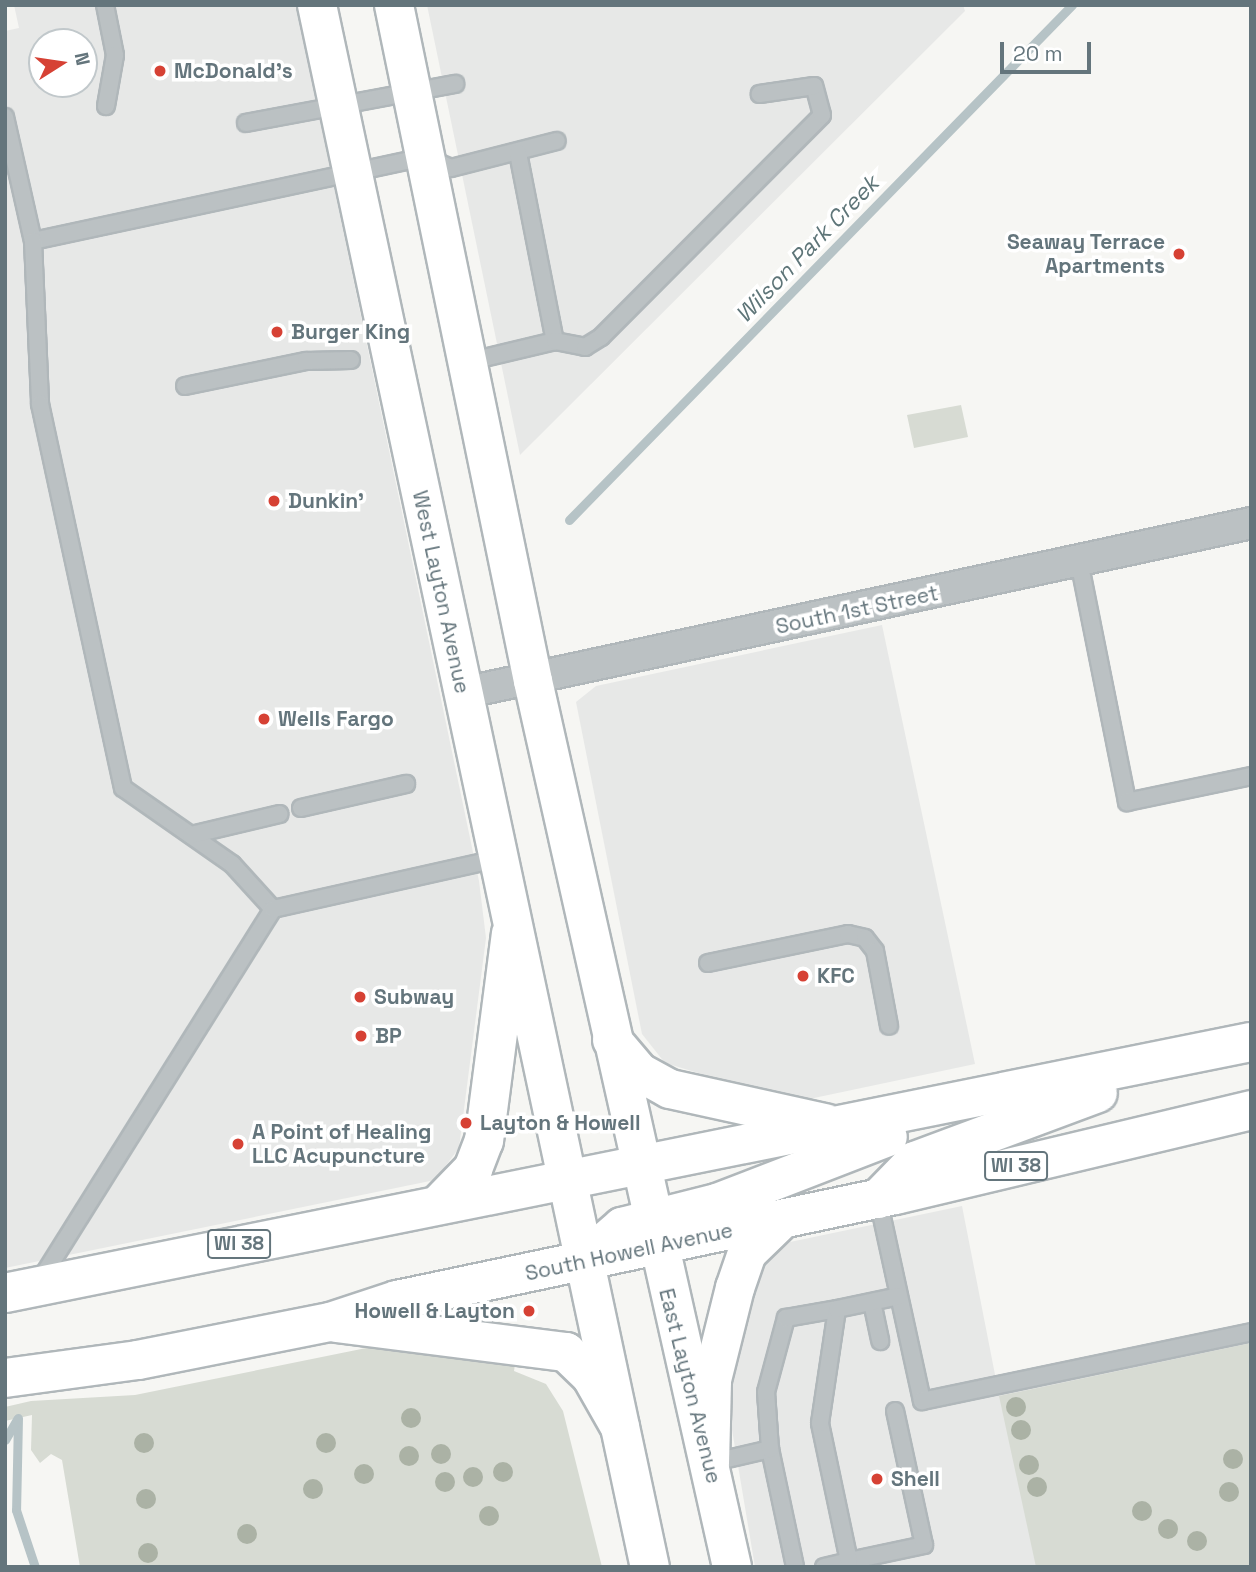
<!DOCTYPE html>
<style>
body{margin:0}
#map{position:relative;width:1256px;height:1572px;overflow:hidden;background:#f6f6f3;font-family:"Space Grotesk",sans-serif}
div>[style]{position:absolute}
.built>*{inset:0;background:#e7e8e7}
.green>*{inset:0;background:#d7dbd3}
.stream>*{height:9px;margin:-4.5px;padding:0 4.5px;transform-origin:4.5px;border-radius:4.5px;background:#b6c3c6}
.roads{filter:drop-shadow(2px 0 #b0b7ba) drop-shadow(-2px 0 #b0b7ba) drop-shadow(0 2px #b0b7ba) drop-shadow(0 -2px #b0b7ba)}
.lane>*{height:16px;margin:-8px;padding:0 8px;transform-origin:8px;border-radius:8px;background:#bbc1c3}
.street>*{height:30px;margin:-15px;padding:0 15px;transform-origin:15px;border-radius:15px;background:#bbc1c3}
.secondary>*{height:38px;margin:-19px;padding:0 19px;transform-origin:19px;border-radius:19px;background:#fff}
.primary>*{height:38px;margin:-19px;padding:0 19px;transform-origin:19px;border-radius:19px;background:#fff}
.trees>*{width:20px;height:20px;margin:-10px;border-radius:50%;background:#abb2a5}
.dots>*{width:19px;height:19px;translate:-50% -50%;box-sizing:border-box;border:4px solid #fff;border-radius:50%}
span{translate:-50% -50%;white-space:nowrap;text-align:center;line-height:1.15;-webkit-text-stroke:7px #fff;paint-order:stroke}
.shield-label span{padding:2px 5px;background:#fff;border:2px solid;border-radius:5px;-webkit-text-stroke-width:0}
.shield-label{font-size:19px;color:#64757c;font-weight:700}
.poi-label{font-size:21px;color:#64757c;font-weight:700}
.left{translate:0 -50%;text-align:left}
.right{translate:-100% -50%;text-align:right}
.street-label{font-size:21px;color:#64757c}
.water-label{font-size:23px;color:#5e7578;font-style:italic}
.frame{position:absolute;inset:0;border:7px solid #64757c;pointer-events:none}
.north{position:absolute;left:28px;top:28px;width:70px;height:70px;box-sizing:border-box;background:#fff;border:2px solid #c1c8cb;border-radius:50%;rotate:78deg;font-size:19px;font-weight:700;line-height:28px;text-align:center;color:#64757c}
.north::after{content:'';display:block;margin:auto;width:24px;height:32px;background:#d64134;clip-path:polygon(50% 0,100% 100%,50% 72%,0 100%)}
.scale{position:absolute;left:1000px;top:42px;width:91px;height:32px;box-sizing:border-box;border:4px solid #64757c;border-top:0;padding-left:9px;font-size:21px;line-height:24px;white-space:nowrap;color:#64757c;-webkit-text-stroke:5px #fff;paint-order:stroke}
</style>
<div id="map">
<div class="built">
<i style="clip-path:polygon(evenodd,14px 5px,296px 5px,479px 881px,486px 938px,459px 1148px,435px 1180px,5px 1268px,5px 31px,19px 28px,14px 5px,42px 42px,84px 42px,84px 84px,42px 84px,42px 42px)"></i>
<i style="clip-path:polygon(427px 5px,963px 5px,965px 11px,520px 455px)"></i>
<i style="clip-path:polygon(882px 625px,975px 1064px,795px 1102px,665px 1063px,642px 1034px,576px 702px,596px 686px)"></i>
<i style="clip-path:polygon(962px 1206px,999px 1395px,1251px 1343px,1251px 1567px,755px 1567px,726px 1394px,758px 1269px,790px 1242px)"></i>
</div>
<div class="green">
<i style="clip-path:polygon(961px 405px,968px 437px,914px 448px,907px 415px)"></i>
<i style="clip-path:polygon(1251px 1343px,1251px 1567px,1036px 1567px,999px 1396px)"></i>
<i style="clip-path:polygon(381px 1345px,516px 1358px,514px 1371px,546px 1384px,563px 1411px,602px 1567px,80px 1567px,62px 1460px,51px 1454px,40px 1463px,31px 1450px,32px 1415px,5px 1421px,5px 1407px,31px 1401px,135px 1395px)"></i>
</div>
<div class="stream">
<i style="left:569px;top:520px;width:720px;rotate:-45.68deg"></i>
<i style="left:18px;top:1418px;width:92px;rotate:91.2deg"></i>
<i style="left:16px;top:1510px;width:60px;rotate:71.6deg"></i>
<i style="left:5px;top:1440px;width:24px;rotate:-60deg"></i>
</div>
<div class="roads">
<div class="lane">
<i style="left:105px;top:5px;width:51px;rotate:78.7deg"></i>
<i style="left:115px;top:55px;width:52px;rotate:100deg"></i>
<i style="left:5px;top:117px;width:127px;rotate:77.3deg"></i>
<i style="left:33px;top:241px;width:401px;rotate:-12.1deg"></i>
<i style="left:425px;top:157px;width:28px;rotate:23deg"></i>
<i style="left:451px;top:168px;width:109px;rotate:-14.3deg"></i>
<i style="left:246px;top:123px;width:213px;rotate:-10.6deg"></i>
<i style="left:518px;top:153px;width:192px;rotate:78.9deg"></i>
<i style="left:33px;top:241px;width:163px;rotate:87.5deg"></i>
<i style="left:40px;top:404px;width:393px;rotate:77.8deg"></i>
<i style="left:123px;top:788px;width:133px;rotate:34.9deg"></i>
<i style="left:232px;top:864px;width:61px;rotate:47.7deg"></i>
<i style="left:273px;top:909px;width:442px;rotate:122.1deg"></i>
<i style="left:467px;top:362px;width:90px;rotate:-13.4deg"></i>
<i style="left:555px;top:341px;width:31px;rotate:11deg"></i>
<i style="left:585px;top:347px;width:19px;rotate:-32deg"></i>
<i style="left:601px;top:337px;width:313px;rotate:-45.1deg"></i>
<i style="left:822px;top:115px;width:30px;rotate:-105deg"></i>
<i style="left:814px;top:86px;width:55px;rotate:171.6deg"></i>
<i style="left:185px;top:386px;width:124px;rotate:-11.7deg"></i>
<i style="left:306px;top:361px;width:45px;rotate:-1.3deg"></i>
<i style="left:1079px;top:561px;width:246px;rotate:78.7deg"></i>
<i style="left:1127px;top:802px;width:127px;rotate:-11.8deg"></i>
<i style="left:301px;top:808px;width:108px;rotate:-12.9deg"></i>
<i style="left:191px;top:835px;width:91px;rotate:-13.3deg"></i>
<i style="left:273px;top:909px;width:229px;rotate:-12.6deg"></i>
<i style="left:708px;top:963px;width:143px;rotate:-11.7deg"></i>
<i style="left:848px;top:934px;width:17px;rotate:13deg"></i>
<i style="left:865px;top:938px;width:16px;rotate:52deg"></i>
<i style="left:875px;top:951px;width:76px;rotate:79.4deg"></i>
<i style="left:878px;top:1199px;width:207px;rotate:77.7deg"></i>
<i style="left:922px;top:1401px;width:336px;rotate:-11.8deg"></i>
<i style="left:872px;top:1302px;width:40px;rotate:78deg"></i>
<i style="left:770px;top:1449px;width:121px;rotate:78deg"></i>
<i style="left:710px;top:1463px;width:62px;rotate:-13.1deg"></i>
<i style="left:770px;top:1449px;width:57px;rotate:-94deg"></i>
<i style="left:766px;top:1392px;width:77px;rotate:-74.9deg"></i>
<i style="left:786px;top:1318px;width:52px;rotate:-10deg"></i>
<i style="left:849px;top:1561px;width:77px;rotate:-12deg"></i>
<i style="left:924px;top:1545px;width:137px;rotate:-102.2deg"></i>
<i style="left:824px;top:1567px;width:26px;rotate:-13deg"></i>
<i style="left:849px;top:1561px;width:141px;rotate:-101.9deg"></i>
<i style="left:820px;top:1423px;width:115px;rotate:-81.5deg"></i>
<i style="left:837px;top:1309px;width:63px;rotate:-11.8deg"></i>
</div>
<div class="street">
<i style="left:463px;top:693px;width:806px;rotate:-12.17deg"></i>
</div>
<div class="secondary">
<i style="left:317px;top:5px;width:1597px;rotate:77.97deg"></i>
<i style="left:394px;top:5px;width:690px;rotate:78.38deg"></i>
<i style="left:533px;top:681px;width:908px;rotate:77.34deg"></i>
</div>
<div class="primary">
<i style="left:612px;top:1040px;width:42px;rotate:49.8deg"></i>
<i style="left:639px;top:1072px;width:35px;rotate:29deg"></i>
<i style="left:670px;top:1089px;width:159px;rotate:12.4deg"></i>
<i style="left:878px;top:1199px;width:53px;rotate:-45.8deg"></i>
<i style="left:915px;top:1161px;width:195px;rotate:-20.4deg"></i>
<i style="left:442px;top:1201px;width:45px;rotate:-45.9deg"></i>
<i style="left:473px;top:1169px;width:30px;rotate:-69deg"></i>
<i style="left:484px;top:1141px;width:209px;rotate:-82.6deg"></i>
<i style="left:592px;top:1253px;width:40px;rotate:-41deg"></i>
<i style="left:622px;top:1227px;width:98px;rotate:-14.2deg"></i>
<i style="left:717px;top:1203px;width:183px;rotate:-21.1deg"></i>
<i style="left:5px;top:1293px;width:1271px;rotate:-11.39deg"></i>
<i style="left:336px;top:1323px;width:232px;rotate:7.2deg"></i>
<i style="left:566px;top:1352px;width:35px;rotate:44deg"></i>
<i style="left:591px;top:1376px;width:59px;rotate:60.4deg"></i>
<i style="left:5px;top:1378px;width:134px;rotate:-7.7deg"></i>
<i style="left:138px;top:1360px;width:196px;rotate:-11.2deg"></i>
<i style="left:330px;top:1322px;width:71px;rotate:-18.2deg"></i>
<i style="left:397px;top:1300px;width:509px;rotate:-11.91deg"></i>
<i style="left:895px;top:1195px;width:366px;rotate:-13.4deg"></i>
<i style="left:710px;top:1463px;width:83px;rotate:-88.6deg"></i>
<i style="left:712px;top:1380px;width:95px;rotate:-76deg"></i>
<i style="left:735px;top:1288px;width:37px;rotate:-71deg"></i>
<i style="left:747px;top:1253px;width:46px;rotate:-44.1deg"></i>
</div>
</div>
<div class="trees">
<i style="left:1016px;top:1407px"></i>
<i style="left:411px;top:1418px"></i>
<i style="left:1021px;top:1430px"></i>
<i style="left:144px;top:1443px"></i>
<i style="left:326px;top:1443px"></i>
<i style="left:441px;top:1454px"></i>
<i style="left:409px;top:1456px"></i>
<i style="left:1233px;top:1459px"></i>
<i style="left:1029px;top:1465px"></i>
<i style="left:503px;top:1472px"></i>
<i style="left:364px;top:1474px"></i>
<i style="left:473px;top:1477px"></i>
<i style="left:445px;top:1482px"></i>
<i style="left:1037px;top:1487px"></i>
<i style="left:313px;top:1489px"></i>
<i style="left:1229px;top:1492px"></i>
<i style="left:146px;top:1499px"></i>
<i style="left:1142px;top:1511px"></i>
<i style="left:489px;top:1516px"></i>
<i style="left:1168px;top:1529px"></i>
<i style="left:247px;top:1534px"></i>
<i style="left:1197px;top:1541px"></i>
<i style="left:148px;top:1553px"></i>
</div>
<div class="dots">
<i style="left:160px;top:71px;background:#d64134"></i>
<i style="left:1179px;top:254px;background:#d64134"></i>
<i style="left:277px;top:332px;background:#d64134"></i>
<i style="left:274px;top:501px;background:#d64134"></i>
<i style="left:264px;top:719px;background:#d64134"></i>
<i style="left:803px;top:976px;background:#d64134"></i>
<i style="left:360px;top:997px;background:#d64134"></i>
<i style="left:361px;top:1036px;background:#d64134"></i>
<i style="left:466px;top:1123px;background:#d64134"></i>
<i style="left:238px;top:1144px;background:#d64134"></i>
<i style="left:529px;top:1311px;background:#d64134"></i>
<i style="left:877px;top:1479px;background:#d64134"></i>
</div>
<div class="shield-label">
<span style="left:1016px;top:1166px">WI 38</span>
<span style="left:239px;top:1244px">WI 38</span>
</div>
<div class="poi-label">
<span class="left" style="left:174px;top:71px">McDonald's</span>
<span class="right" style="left:1165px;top:254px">Seaway Terrace<br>Apartments</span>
<span class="left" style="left:291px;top:332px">Burger King</span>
<span class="left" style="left:288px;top:501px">Dunkin'</span>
<span class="left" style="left:278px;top:719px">Wells Fargo</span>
<span class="left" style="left:817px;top:976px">KFC</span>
<span class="left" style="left:374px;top:997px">Subway</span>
<span class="left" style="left:375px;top:1036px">BP</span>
<span class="left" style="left:480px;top:1123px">Layton &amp; Howell</span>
<span class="left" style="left:252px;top:1144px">A Point of Healing<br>LLC Acupuncture</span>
<span class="right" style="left:515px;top:1311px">Howell &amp; Layton</span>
<span class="left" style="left:891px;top:1479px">Shell</span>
</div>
<div class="street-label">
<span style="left:441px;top:592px;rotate:78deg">West Layton Avenue</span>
<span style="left:857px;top:610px;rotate:-12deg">South 1st Street</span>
<span style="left:629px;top:1252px;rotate:-12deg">South Howell Avenue</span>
<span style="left:690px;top:1386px;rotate:76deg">East Layton Avenue</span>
</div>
<div class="water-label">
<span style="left:807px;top:249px;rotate:-46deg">Wilson Park Creek</span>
</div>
<div class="frame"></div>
<div class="north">N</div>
<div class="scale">20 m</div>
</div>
